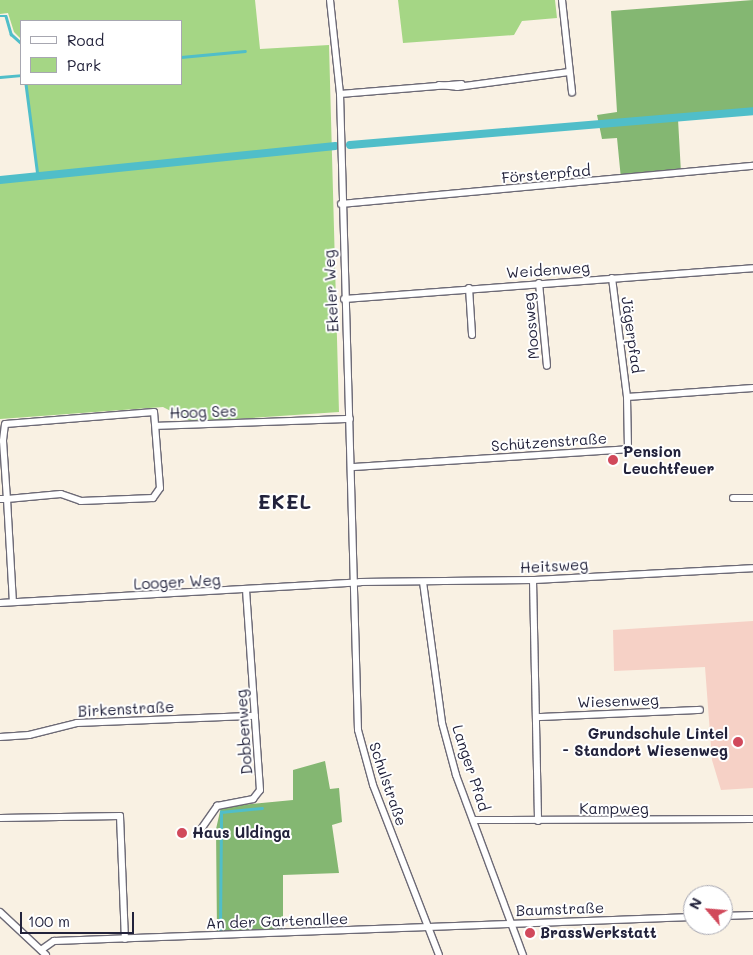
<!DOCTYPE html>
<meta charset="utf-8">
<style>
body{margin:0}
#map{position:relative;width:753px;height:955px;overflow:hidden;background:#f9f1e3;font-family:Mali,sans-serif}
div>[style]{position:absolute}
.built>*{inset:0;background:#f6d1c6}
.green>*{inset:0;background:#a5d685}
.forest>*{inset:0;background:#84b772}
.stream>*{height:2.5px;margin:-1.25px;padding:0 1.25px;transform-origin:1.25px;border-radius:1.25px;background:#50bec9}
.canal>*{height:8px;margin:-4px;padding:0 4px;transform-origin:4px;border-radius:4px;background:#50bec9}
.roads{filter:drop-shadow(1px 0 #6d6a76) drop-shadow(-1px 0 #6d6a76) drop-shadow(0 1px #6d6a76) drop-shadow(0 -1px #6d6a76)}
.street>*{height:6px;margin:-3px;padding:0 3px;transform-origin:3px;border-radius:3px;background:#fff}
.dots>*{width:14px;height:14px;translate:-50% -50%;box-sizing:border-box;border:2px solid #fff;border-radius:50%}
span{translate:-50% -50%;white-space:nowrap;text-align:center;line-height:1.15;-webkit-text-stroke:4px #fff;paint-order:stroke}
.street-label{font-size:15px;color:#22223b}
.poi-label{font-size:15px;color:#22223b;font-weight:700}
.left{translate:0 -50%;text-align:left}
.right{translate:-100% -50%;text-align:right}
.district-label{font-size:20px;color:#22223b;font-weight:700;letter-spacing:1px}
.legend{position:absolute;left:20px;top:20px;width:162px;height:65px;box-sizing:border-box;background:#fff;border:1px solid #a7a7b1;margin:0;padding:6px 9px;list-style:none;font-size:15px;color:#22223b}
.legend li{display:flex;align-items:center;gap:10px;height:25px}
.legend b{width:25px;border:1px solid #a7a7b1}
.north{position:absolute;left:683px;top:885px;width:50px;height:50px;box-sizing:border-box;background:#fff;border:1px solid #a7a7b1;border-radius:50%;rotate:297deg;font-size:14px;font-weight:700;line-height:20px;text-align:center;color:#22223b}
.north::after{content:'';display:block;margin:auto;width:18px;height:22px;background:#d1495b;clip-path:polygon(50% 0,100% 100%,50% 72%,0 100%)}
.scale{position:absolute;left:20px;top:912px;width:114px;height:22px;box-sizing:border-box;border:2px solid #22223b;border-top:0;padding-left:6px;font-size:15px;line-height:18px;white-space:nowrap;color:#22223b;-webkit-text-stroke:4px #fff;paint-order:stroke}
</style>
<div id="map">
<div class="built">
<i style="clip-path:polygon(753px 621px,753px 788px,721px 790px,712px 760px,705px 667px,614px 671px,613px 630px)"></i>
</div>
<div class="green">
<i style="clip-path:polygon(0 0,255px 0,260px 49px,329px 45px,339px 412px,192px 422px,163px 407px,0 419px,0 183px,38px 176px,26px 84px,181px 84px,181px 21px,21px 21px,21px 39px,14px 32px,8px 13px,0 14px)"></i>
<i style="clip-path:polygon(398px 0,555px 0,557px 18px,522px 21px,514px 35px,403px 43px)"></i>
</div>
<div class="forest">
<i style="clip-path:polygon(753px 0,753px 111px,678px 119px,681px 173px,621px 179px,617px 138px,602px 139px,597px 115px,617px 112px,611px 11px)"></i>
<i style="clip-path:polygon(325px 761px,330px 789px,339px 788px,342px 822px,332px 825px,339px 873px,283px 875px,283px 934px,217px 933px,216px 829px,221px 807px,293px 800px,293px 770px)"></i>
</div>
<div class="stream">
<i style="left:0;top:16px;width:6px"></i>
<i style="left:6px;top:16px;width:19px;rotate:74deg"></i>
<i style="left:11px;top:34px;width:13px;rotate:42deg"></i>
<i style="left:181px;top:57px;width:64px;rotate:-5.4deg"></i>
<i style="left:0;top:77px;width:21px;rotate:-5deg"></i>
<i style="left:26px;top:84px;width:93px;rotate:82.6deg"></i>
<i style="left:220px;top:931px;width:119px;rotate:-89.5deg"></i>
<i style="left:221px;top:812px;width:41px;rotate:-5.6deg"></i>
</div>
<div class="canal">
<i style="left:350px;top:145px;width:404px;rotate:-4.8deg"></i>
<i style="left:0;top:180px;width:337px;rotate:-5.8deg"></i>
</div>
<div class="roads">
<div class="street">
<i style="left:330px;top:0;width:95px;rotate:83.9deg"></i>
<i style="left:340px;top:94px;width:636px;rotate:88.38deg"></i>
<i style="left:358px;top:730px;width:57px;rotate:74.7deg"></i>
<i style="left:373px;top:785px;width:182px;rotate:68.8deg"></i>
<i style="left:562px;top:0;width:93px;rotate:83.8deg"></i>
<i style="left:439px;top:85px;width:18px;rotate:6deg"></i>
<i style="left:457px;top:87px;width:113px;rotate:-7.6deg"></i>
<i style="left:340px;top:94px;width:122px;rotate:-4.7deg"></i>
<i style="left:341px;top:204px;width:414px;rotate:-5.3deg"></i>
<i style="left:612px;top:278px;width:120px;rotate:82.8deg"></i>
<i style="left:539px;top:283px;width:83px;rotate:84.5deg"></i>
<i style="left:469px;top:288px;width:47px;rotate:86.3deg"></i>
<i style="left:344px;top:299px;width:410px;rotate:-4.3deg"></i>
<i style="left:156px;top:426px;width:194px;rotate:-2.1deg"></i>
<i style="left:353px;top:467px;width:276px;rotate:-3.7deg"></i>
<i style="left:628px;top:449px;width:52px;rotate:-91.1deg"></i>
<i style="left:627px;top:397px;width:126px;rotate:-4.1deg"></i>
<i style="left:733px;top:498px;width:20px"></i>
<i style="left:0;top:499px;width:7px"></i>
<i style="left:7px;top:499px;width:54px;rotate:-5.3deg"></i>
<i style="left:61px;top:494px;width:21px;rotate:19deg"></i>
<i style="left:81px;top:501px;width:72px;rotate:-2.4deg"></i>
<i style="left:153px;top:498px;width:12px;rotate:-55deg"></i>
<i style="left:160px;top:488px;width:76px;rotate:-94.5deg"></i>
<i style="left:154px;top:412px;width:149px;rotate:175.4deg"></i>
<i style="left:5px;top:424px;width:17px;rotate:97deg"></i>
<i style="left:3px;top:441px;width:58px;rotate:86.1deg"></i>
<i style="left:7px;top:499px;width:103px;rotate:86.7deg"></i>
<i style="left:533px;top:580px;width:241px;rotate:88.8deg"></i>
<i style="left:423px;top:582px;width:142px;rotate:82.3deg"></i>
<i style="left:442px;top:723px;width:54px;rotate:74.9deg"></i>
<i style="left:456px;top:775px;width:192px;rotate:69.6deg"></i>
<i style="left:0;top:603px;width:361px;rotate:-3.3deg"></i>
<i style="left:360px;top:582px;width:173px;rotate:-0.7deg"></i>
<i style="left:533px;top:580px;width:220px;rotate:-3.1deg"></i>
<i style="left:538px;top:717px;width:162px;rotate:-2.5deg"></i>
<i style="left:0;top:737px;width:29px;rotate:-4deg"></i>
<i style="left:29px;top:735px;width:49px;rotate:-14deg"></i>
<i style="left:77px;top:723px;width:178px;rotate:-2.3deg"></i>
<i style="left:0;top:818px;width:120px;rotate:-1deg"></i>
<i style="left:120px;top:816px;width:123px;rotate:87.7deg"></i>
<i style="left:475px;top:820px;width:278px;rotate:-0.2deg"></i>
<i style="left:199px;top:832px;width:32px;rotate:-55deg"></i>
<i style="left:217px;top:806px;width:37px;rotate:-11deg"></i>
<i style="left:253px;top:799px;width:11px;rotate:-52deg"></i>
<i style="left:260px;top:790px;width:198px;rotate:-94deg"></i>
<i style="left:0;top:912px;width:63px;rotate:43.1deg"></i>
<i style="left:723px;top:916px;width:30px;rotate:-2deg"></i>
<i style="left:41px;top:950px;width:16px;rotate:-35deg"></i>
<i style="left:54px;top:941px;width:639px;rotate:-2.15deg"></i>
</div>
</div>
<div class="dots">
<i style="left:613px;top:460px;background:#d1495b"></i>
<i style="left:738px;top:742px;background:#d1495b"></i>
<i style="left:182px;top:833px;background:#d1495b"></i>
<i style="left:530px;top:933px;background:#d1495b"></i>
</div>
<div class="street-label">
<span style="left:546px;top:174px;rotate:-5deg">Försterpfad</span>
<span style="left:548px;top:270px;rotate:-4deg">Weidenweg</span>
<span style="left:331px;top:291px;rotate:-93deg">Ekeler Weg</span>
<span style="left:531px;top:326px;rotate:-95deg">Moosweg</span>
<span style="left:632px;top:335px;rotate:82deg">Jägerpfad</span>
<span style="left:203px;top:412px;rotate:-2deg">Hoog Ses</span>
<span style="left:549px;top:442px;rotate:-4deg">Schützenstraße</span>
<span style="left:554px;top:566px;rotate:-3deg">Heitsweg</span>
<span style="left:177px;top:582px;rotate:-3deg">Looger Weg</span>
<span style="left:618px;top:701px;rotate:-2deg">Wiesenweg</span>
<span style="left:126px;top:709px;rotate:-3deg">Birkenstraße</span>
<span style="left:244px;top:732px;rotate:-94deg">Dobbenweg</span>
<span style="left:471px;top:768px;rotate:72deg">Langer Pfad</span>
<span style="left:388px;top:784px;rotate:71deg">Schulstraße</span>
<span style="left:614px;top:809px">Kampweg</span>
<span style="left:560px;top:909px;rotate:-2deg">Baumstraße</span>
<span style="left:277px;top:921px;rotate:-2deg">An der Gartenallee</span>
</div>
<div class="poi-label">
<span class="left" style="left:623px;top:460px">Pension<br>Leuchtfeuer</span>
<span class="right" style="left:728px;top:742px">Grundschule Lintel<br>- Standort Wiesenweg</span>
<span class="left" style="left:192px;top:833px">Haus Uldinga</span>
<span class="left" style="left:540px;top:933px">BrassWerkstatt</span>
</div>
<div class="district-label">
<span style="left:285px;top:501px">EKEL</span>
</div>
<ul class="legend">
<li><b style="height:6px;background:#fff"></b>Road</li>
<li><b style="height:14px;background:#a5d685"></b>Park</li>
</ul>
<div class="north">N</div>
<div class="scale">100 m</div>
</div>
